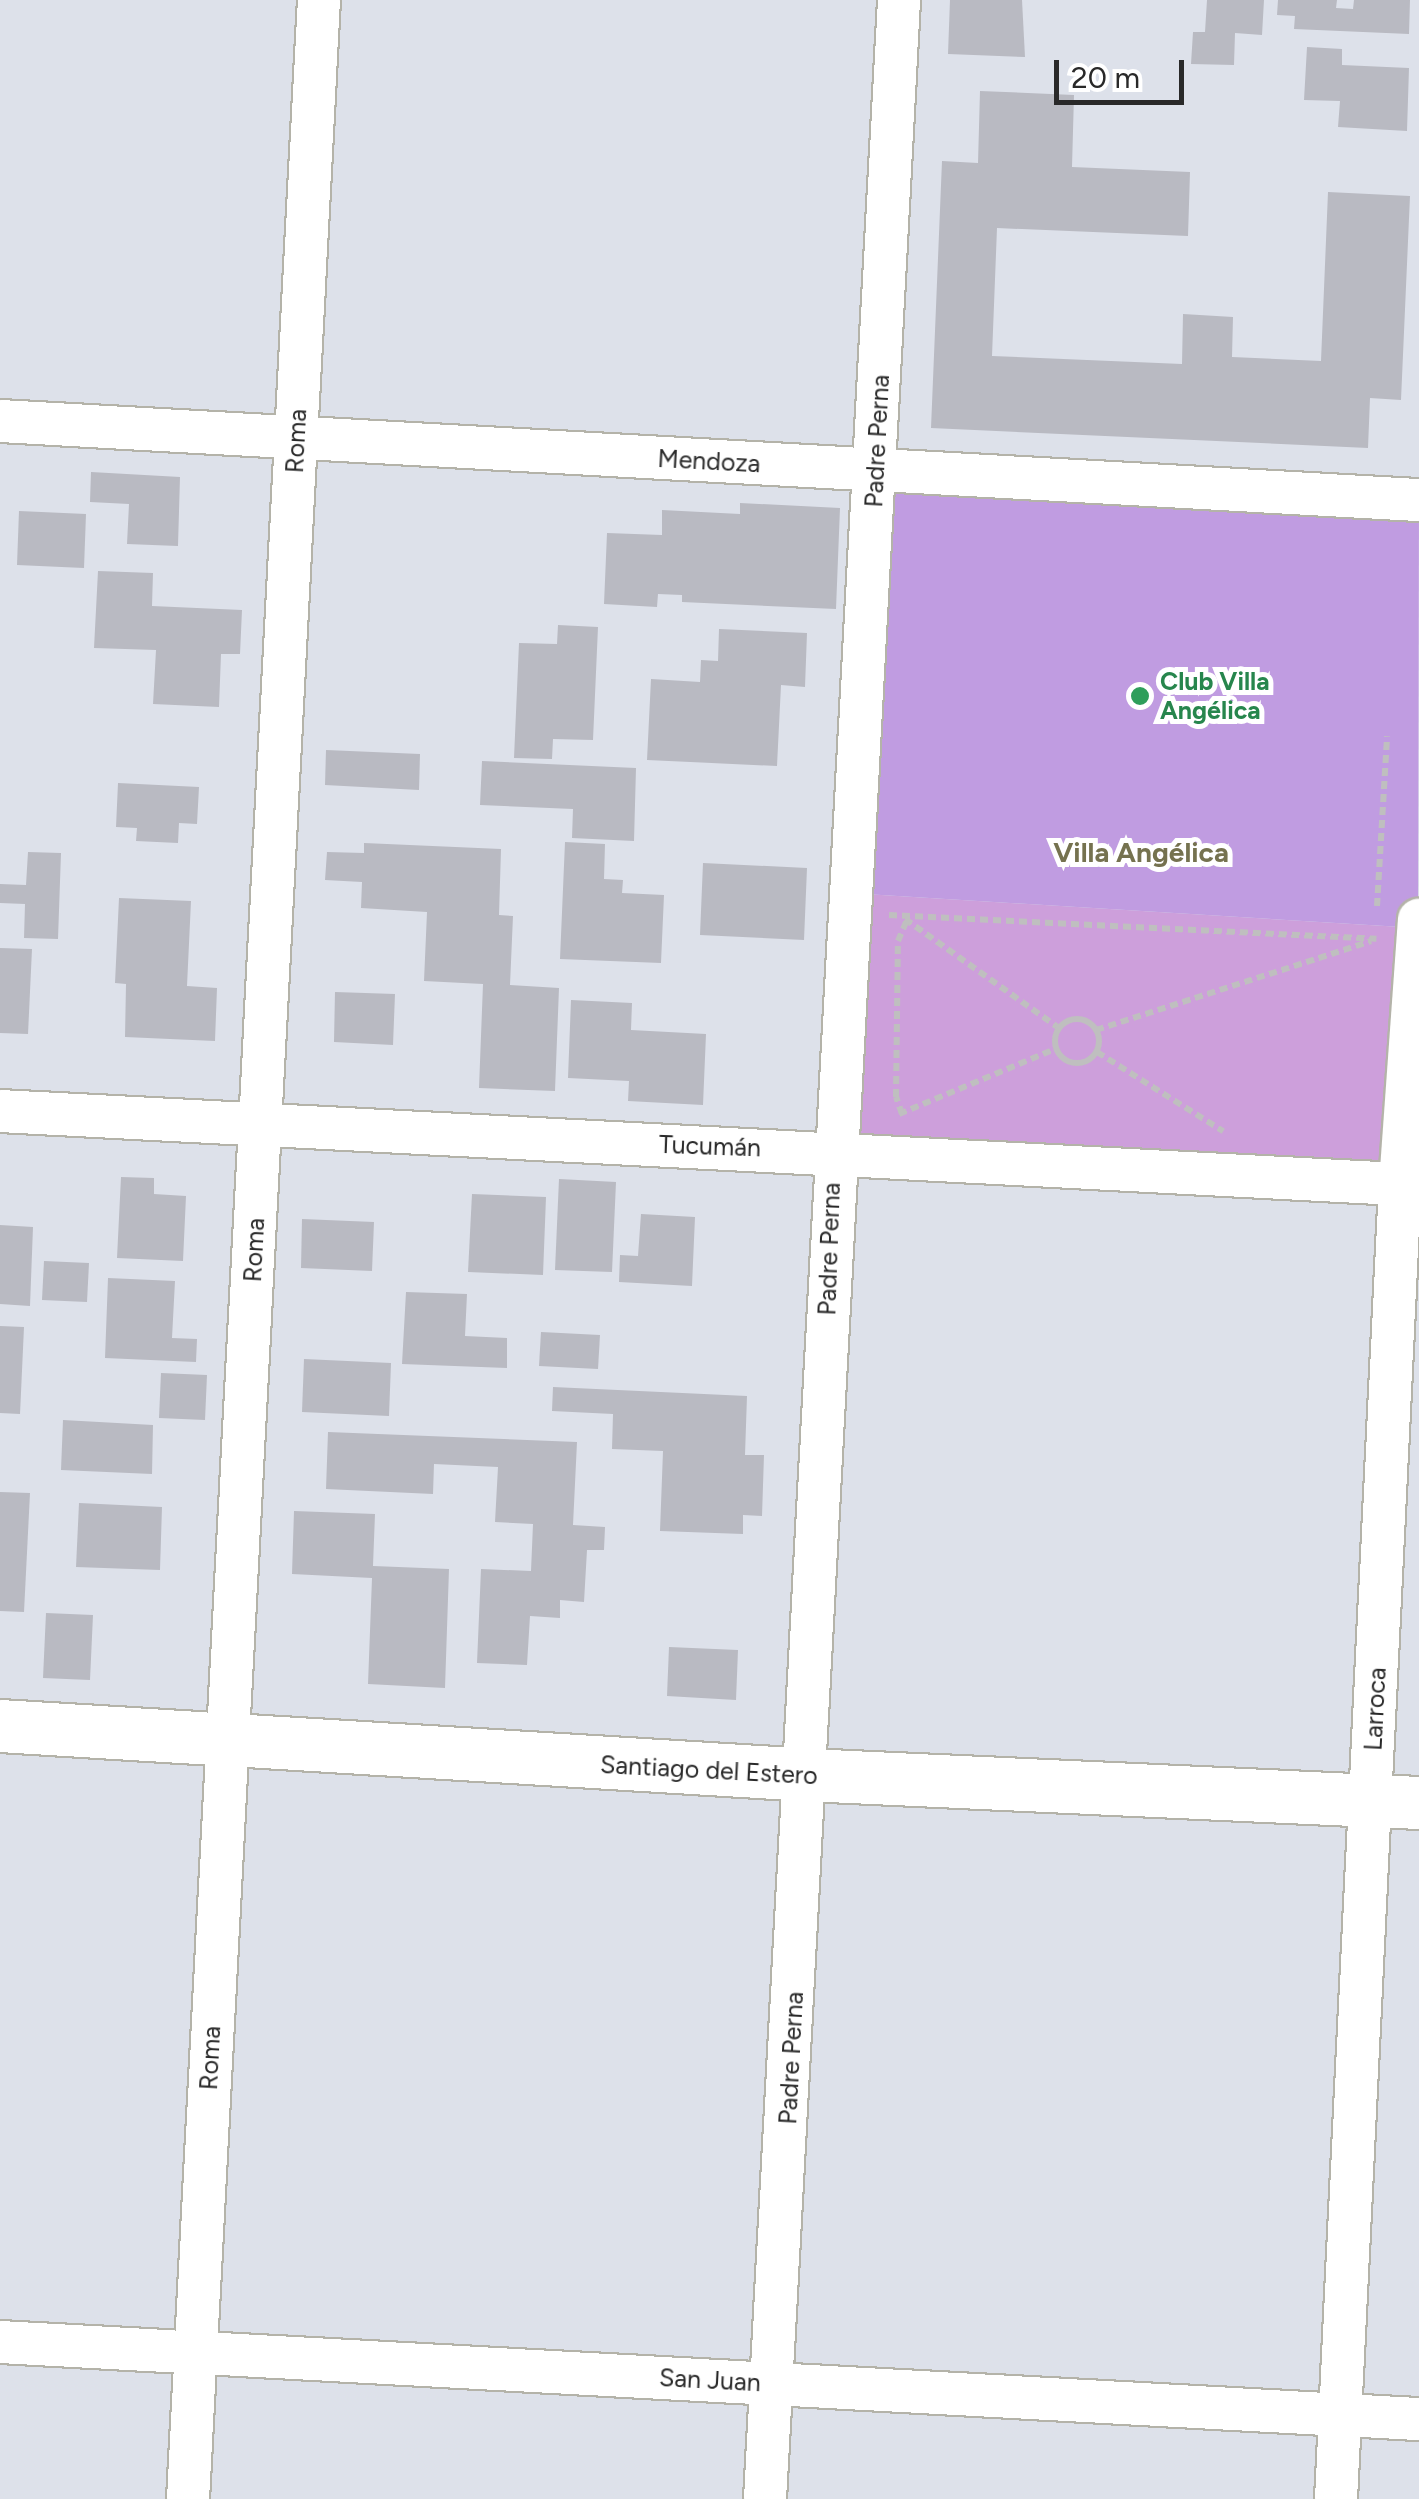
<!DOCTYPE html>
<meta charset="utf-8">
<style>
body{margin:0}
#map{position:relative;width:1419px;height:2499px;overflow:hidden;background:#dde1ea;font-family:Figtree,sans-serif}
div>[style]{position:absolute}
.green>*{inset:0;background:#cd9fdb}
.pitch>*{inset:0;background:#c09ce1}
.building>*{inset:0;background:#b9bac2}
.path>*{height:6px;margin-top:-3px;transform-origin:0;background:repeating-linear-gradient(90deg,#bfbfbf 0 8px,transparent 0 13px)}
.path>.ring{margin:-3px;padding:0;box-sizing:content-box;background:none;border:6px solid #bfbfbf;border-radius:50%}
.roads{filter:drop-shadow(2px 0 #b4b3a9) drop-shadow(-2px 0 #b4b3a9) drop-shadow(0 2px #b4b3a9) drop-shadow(0 -2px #b4b3a9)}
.minor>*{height:42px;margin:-21px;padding:0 21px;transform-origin:21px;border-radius:21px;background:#fff}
.tertiary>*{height:52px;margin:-26px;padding:0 26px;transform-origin:26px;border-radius:26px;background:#fff}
.dots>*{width:28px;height:28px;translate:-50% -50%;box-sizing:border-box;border:5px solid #fff;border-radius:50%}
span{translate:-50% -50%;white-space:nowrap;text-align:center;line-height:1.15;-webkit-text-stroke:10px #fff;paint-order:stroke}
.street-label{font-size:25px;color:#292929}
.leisure-label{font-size:25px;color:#27864d;font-weight:700}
.left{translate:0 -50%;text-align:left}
.neighbourhood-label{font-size:28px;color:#75724f;font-weight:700}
.scale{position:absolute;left:1054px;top:60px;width:130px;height:45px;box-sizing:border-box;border:5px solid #292929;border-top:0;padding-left:12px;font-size:30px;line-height:35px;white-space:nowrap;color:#292929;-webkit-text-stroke:8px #fff;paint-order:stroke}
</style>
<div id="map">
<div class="green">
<i style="clip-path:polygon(849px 893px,1418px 928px,1400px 1184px,833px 1151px)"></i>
</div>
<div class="pitch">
<i style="clip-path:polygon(876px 470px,1419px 500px,1418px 928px,849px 893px)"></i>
</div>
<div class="building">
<i style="clip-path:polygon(950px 0,1022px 0,1025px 57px,948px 54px)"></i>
<i style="clip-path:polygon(1207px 0,1264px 0,1262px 35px,1235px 33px,1234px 65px,1191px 64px,1193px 32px,1205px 32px)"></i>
<i style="clip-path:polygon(1278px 0,1337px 0,1336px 8px,1353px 9px,1354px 0,1410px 0,1409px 34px,1294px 29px,1295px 16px,1277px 15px)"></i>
<i style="clip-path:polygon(1307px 47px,1342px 49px,1342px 65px,1409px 68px,1407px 131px,1338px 127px,1340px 101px,1304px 100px)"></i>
<i style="clip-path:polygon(980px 91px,1074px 95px,1072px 167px,1190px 172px,1188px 236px,997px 228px,992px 356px,1182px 364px,1183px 314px,1233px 317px,1232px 357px,1321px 361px,1328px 192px,1410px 196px,1401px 400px,1370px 398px,1368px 448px,931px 428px,942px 161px,978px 163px)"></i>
<i style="clip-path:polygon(91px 472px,180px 477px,178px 546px,127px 544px,129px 504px,90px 502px)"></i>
<i style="clip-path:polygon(740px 503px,840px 508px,836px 609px,682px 602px,682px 595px,658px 594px,657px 607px,604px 604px,607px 533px,662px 535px,662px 510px,740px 514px)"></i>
<i style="clip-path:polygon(19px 511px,86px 514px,84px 568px,17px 565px)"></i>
<i style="clip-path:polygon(98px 571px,153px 573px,152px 606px,242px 610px,240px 654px,221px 654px,219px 707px,153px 704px,156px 650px,94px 648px)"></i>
<i style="clip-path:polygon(558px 625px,598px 627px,593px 740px,553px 739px,552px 759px,514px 758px,519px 643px,557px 644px)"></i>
<i style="clip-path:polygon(719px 629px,807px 633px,805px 687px,781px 685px,777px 766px,647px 760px,651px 679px,700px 682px,701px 660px,718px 661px)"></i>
<i style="clip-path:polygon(326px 750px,420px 754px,419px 790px,325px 785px)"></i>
<i style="clip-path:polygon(482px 761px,636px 768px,634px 841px,572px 838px,573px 809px,480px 805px)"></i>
<i style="clip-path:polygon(118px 783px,199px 787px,197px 824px,179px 823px,178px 843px,136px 841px,137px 828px,116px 827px)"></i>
<i style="clip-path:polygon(565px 842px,605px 844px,604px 879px,623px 880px,622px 893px,664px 895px,661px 963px,560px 959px)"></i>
<i style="clip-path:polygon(364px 843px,501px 849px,499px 915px,513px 916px,510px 985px,559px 988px,555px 1091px,479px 1088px,483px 984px,424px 981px,427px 912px,361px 908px,362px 882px,325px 880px,327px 852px,364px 853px)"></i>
<i style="clip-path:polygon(28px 852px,61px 853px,58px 939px,24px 938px,25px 904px,0 903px,0 884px,26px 885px)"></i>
<i style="clip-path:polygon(703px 863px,807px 868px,804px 940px,700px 935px)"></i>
<i style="clip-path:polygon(119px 898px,191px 901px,187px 986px,217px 988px,215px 1041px,125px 1037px,126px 984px,115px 983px)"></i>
<i style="clip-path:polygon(0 948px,32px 949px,28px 1034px,0 1033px)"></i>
<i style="clip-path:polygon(335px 992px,395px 994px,393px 1045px,334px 1042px)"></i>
<i style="clip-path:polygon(571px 1000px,632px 1003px,631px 1030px,706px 1034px,703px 1105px,628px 1101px,629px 1081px,568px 1078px)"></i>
<i style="clip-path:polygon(121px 1177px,154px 1178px,154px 1194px,186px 1196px,183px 1261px,117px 1258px)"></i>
<i style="clip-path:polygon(559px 1179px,616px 1182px,612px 1272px,555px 1270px)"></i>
<i style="clip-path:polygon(472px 1194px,546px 1197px,543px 1275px,468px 1272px)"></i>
<i style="clip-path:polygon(641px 1214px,695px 1217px,692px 1286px,619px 1282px,620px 1255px,638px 1256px)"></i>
<i style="clip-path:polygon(302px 1219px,374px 1222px,372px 1271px,301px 1268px)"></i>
<i style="clip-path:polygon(0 1225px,33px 1227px,30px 1306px,0 1304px)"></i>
<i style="clip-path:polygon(44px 1261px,89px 1263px,87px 1302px,42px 1300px)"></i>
<i style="clip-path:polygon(108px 1278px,175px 1281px,172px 1338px,197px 1339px,196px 1362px,105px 1358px)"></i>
<i style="clip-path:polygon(406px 1292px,467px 1294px,465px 1336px,507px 1338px,507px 1368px,402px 1364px)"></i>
<i style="clip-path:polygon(0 1326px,24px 1327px,20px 1414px,0 1413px)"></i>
<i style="clip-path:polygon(541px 1332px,600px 1335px,598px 1369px,539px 1366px)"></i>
<i style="clip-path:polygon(304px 1359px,391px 1363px,389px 1416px,302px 1412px)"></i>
<i style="clip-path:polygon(161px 1373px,207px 1375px,205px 1420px,159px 1418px)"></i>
<i style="clip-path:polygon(553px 1387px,747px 1396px,745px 1455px,764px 1455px,762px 1516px,743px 1515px,743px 1534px,660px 1531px,663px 1451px,612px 1449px,613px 1414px,552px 1411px)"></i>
<i style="clip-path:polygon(63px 1420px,153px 1425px,152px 1474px,61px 1470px)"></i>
<i style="clip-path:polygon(328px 1432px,577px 1442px,573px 1525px,605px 1527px,604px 1550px,587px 1550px,584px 1602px,560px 1600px,560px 1618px,530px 1616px,527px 1665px,477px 1663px,481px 1569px,531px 1571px,533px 1524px,495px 1522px,498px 1467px,434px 1464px,433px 1494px,326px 1489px)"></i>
<i style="clip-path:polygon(0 1492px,30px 1493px,24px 1612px,0 1611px)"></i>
<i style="clip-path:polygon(79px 1503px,162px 1507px,160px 1570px,76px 1567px)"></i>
<i style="clip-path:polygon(294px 1511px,375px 1514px,373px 1566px,449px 1569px,445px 1688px,368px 1684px,372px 1578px,292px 1574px)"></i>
<i style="clip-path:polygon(46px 1613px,93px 1615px,90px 1680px,43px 1678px)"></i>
<i style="clip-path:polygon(669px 1647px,738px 1650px,736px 1700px,667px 1696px)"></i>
</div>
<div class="path">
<i style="left:1377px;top:906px;width:170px;rotate:-86.6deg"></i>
<i style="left:889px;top:915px;width:488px;rotate:2.8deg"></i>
<i style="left:905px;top:919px;width:189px;rotate:35.3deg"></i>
<i class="ring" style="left:1055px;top:1019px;width:38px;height:38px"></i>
<i style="left:1096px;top:1030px;width:289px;rotate:-17.9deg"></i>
<i style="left:1097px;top:1052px;width:149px;rotate:32.1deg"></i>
<i style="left:899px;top:1114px;width:169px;rotate:-22.6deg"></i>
<i style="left:902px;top:1114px;width:18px;rotate:-109deg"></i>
<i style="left:896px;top:1097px;width:156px;rotate:-89.3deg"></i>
<i style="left:898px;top:941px;width:23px;rotate:-67deg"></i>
</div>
<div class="roads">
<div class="minor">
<i style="left:0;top:421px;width:1421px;rotate:3.19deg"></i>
<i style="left:0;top:1111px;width:1421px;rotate:2.99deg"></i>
<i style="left:0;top:2342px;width:1421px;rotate:3.11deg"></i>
<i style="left:188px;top:2499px;width:2502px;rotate:-87deg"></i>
<i style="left:765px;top:2499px;width:2503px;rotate:-86.93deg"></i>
<i style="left:1336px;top:2499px;width:1317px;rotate:-87.21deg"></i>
<i style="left:1400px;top:1184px;width:265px;rotate:-85.9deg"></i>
</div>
<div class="tertiary">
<i style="left:0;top:1726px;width:808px;rotate:3.47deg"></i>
<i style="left:807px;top:1775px;width:613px;rotate:2.62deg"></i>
</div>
</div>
<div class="dots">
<i style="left:1140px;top:696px;background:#2e9e5b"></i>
</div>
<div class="street-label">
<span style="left:296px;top:441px;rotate:-87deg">Roma</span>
<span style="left:877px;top:441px;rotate:-87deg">Padre Perna</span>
<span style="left:709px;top:461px;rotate:3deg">Mendoza</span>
<span style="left:710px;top:1146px;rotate:2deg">Tucumán</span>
<span style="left:829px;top:1249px;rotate:-88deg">Padre Perna</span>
<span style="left:254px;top:1250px;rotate:-87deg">Roma</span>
<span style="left:1375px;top:1709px;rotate:-87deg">Larroca</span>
<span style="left:709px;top:1770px;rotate:3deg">Santiago del Estero</span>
<span style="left:210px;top:2058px;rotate:-87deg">Roma</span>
<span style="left:791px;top:2058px;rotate:-87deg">Padre Perna</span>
<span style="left:710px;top:2380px;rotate:3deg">San Juan</span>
</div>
<div class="leisure-label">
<span class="left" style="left:1160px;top:696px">Club Villa<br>Angélica</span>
</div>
<div class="neighbourhood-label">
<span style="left:1141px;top:852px">Villa Angélica</span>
</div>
<div class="scale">20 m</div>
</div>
